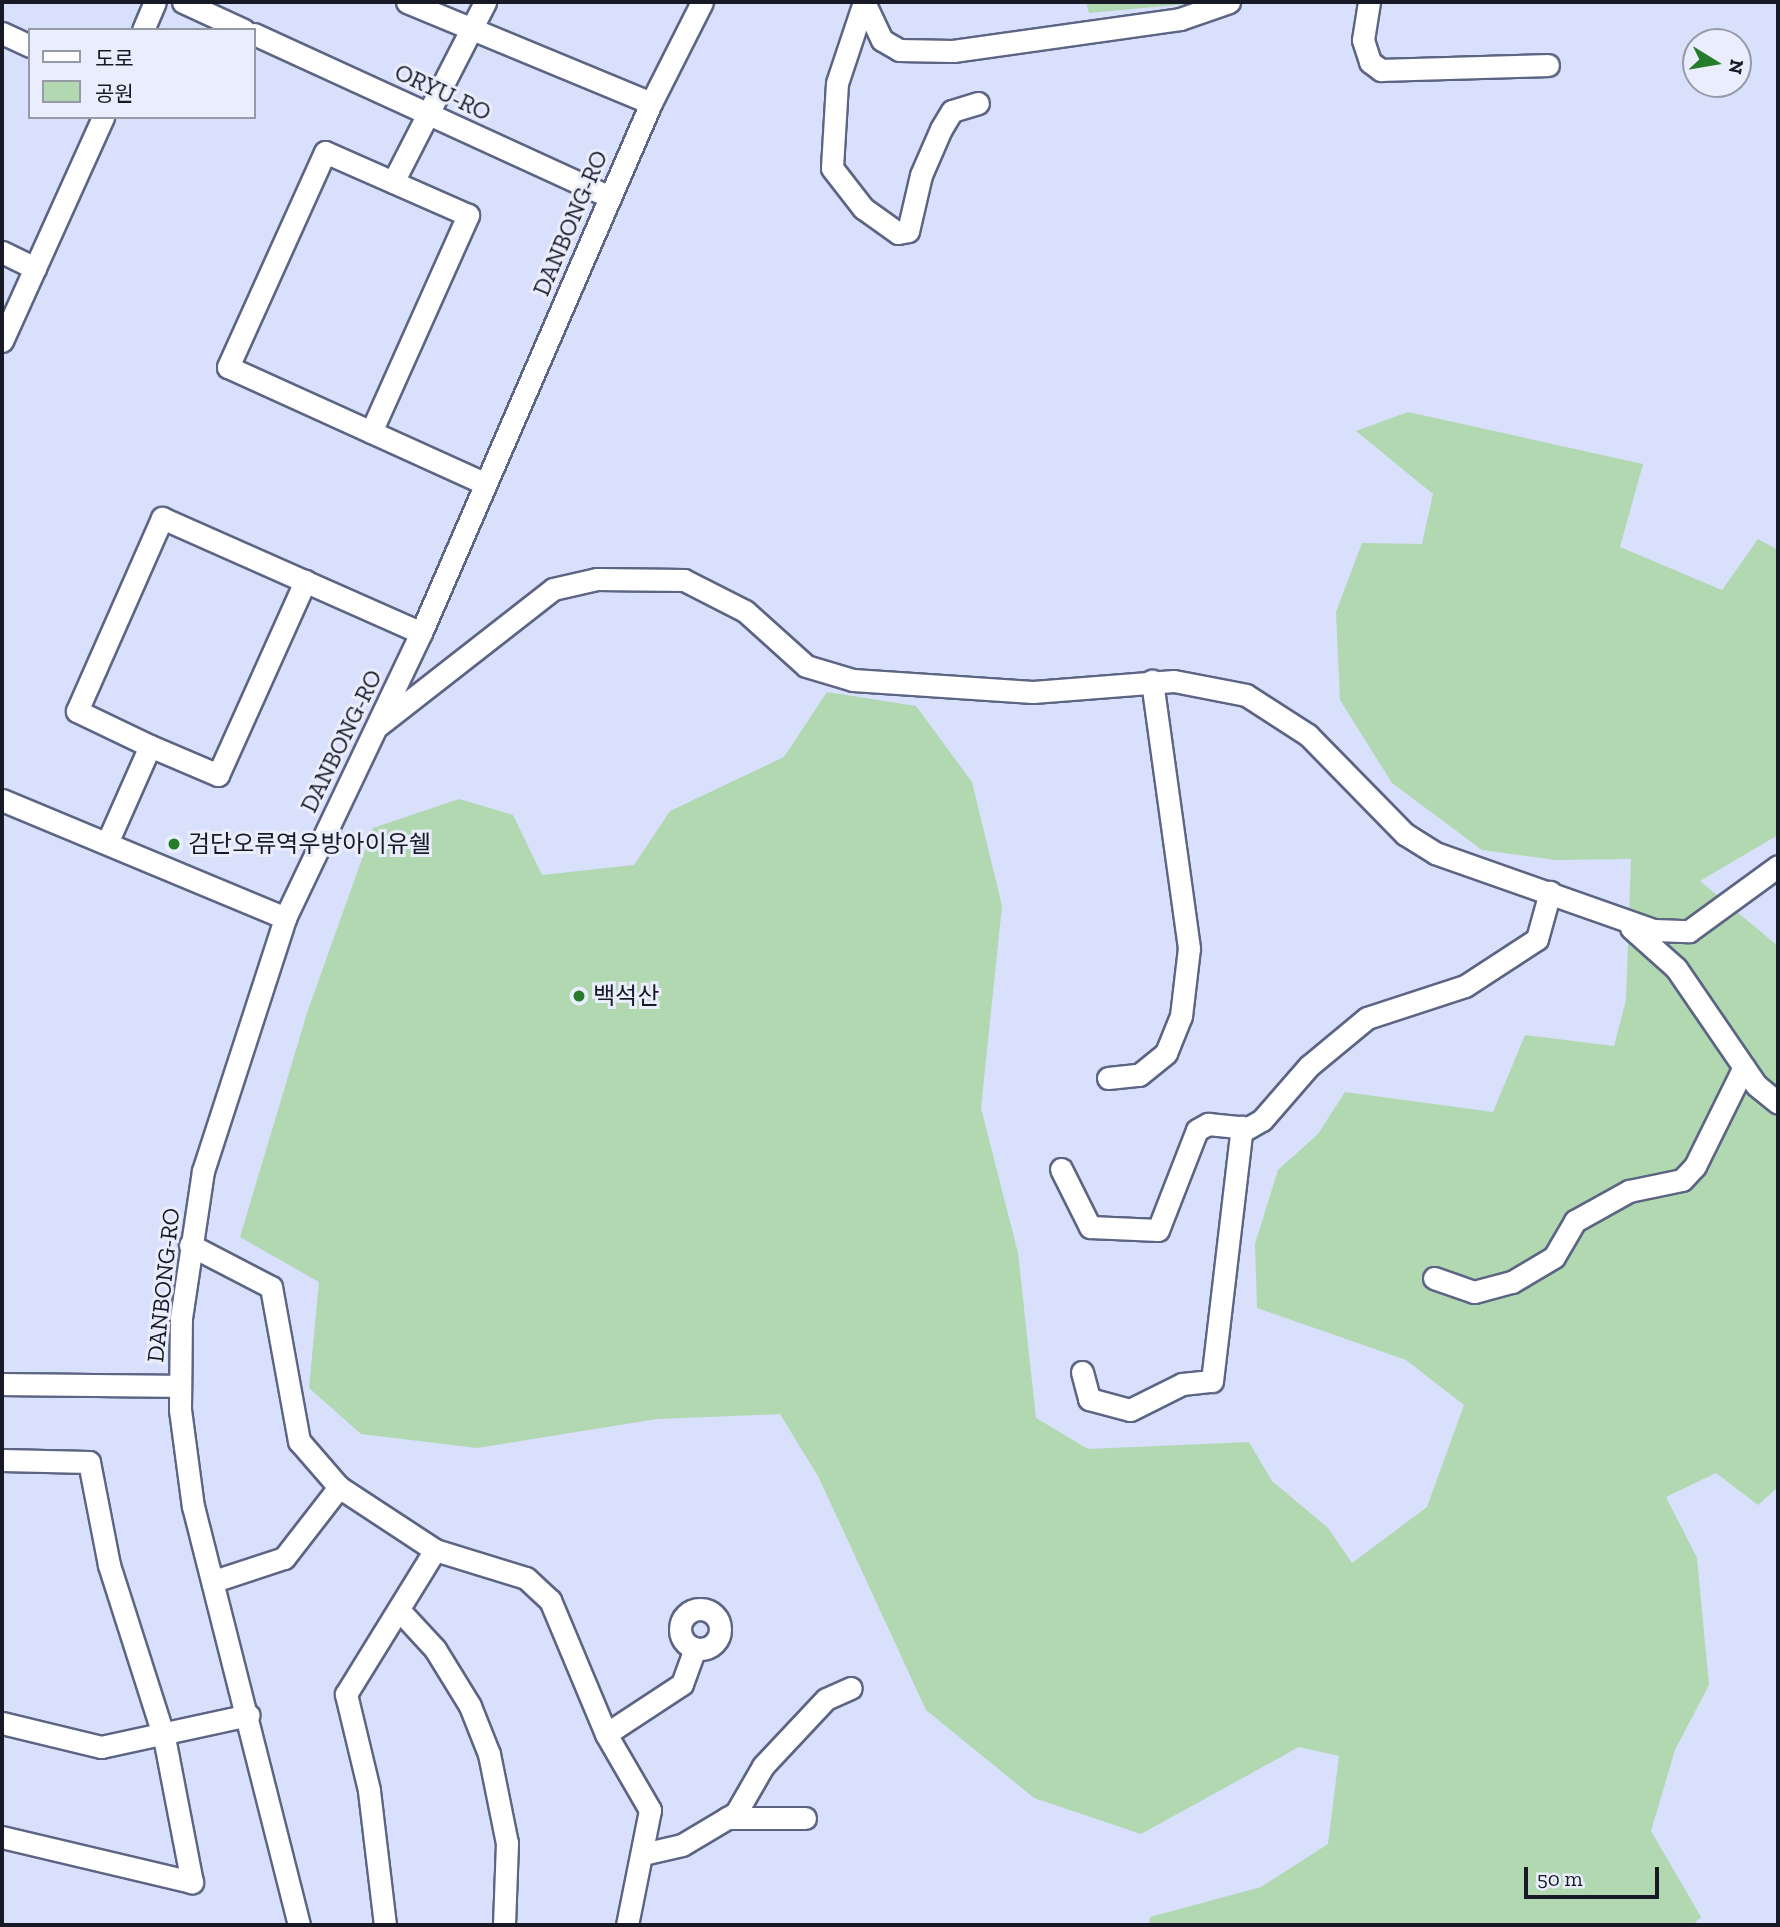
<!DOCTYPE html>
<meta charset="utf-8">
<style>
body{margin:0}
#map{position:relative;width:1780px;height:1927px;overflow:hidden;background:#d8e0fc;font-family:"Zilla Slab","Noto Sans KR",serif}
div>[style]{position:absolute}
.green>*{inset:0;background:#b1d8b0}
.roads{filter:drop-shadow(2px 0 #5d6584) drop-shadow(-2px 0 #5d6584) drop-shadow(0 2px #5d6584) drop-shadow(0 -2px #5d6584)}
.minor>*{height:21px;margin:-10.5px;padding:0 10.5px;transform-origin:10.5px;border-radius:10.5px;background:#fff}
.minor>.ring{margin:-10.5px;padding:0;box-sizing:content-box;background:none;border:21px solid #fff;border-radius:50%}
.dots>*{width:19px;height:19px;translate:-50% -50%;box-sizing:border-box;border:4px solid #eaeefc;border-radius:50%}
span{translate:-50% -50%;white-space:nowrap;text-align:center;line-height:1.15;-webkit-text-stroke:6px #eaeefc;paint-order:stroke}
.street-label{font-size:24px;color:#171a26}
.poi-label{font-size:24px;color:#171a26}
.left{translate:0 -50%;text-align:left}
.frame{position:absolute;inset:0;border:4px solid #171a26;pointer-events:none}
.legend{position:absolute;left:28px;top:28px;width:228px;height:91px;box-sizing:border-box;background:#eaeefc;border:2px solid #9699a6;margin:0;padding:9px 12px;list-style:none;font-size:21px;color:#171a26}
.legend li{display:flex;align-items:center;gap:14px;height:35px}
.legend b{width:35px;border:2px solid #9699a6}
.north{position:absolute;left:1682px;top:28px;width:70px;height:70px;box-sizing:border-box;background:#eaeefc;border:2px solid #9699a6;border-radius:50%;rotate:101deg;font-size:19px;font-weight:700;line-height:28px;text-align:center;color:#171a26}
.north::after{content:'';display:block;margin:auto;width:24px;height:32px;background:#257d2c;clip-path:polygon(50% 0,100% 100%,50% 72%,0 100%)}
.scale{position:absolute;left:1524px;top:1867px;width:135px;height:32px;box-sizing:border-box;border:4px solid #171a26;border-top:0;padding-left:9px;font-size:21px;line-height:24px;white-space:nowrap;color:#171a26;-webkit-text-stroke:5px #eaeefc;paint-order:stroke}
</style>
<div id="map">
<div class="green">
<i style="clip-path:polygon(1086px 2px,1208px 2px,1089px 13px)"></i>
<i style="clip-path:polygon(1408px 412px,1643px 464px,1620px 547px,1722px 590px,1758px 539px,1778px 550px,1778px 835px,1700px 881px,1778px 946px,1778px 1487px,1758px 1505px,1716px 1473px,1666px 1497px,1697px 1558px,1709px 1685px,1675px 1750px,1651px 1831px,1701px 1917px,1693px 1925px,1149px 1925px,1150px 1917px,1261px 1887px,1328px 1844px,1339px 1756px,1299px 1747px,1141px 1834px,1034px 1798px,926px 1710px,819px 1478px,780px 1414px,657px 1419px,477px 1448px,361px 1434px,309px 1388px,319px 1282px,240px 1237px,307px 1013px,373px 828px,459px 799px,513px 815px,542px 875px,634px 865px,670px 811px,784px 757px,827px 692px,916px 706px,972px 782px,1002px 906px,981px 1108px,1018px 1253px,1036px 1418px,1088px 1449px,1249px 1442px,1272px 1481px,1328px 1528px,1352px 1563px,1427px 1507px,1464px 1405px,1406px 1360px,1257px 1308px,1255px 1244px,1278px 1170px,1318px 1134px,1345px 1092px,1493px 1112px,1525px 1035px,1614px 1046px,1626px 1000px,1631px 859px,1555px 860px,1482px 850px,1392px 783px,1340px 700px,1336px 612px,1362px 543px,1422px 544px,1433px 494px,1356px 431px)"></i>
</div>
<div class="roads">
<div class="minor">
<i style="left:183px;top:2px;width:67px;rotate:24.7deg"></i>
<i style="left:407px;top:2px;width:264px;rotate:22.5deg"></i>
<i style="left:864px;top:2px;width:85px;rotate:108.4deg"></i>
<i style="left:837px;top:83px;width:85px;rotate:93.4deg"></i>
<i style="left:832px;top:168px;width:51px;rotate:52.2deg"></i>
<i style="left:863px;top:208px;width:43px;rotate:35.5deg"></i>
<i style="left:898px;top:233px;width:10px;rotate:-11deg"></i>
<i style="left:908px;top:231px;width:57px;rotate:-76.9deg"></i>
<i style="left:921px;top:175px;width:50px;rotate:-66.5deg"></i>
<i style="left:941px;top:129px;width:21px;rotate:-59deg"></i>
<i style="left:952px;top:111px;width:27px;rotate:-17deg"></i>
<i style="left:864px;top:2px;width:42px;rotate:64.7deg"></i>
<i style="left:882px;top:40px;width:20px;rotate:30deg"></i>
<i style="left:899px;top:50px;width:54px;rotate:1.1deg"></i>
<i style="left:953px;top:51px;width:229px;rotate:-8deg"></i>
<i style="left:1180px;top:19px;width:52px;rotate:-19.1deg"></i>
<i style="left:1369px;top:2px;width:38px;rotate:99deg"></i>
<i style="left:1363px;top:40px;width:23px;rotate:72deg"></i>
<i style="left:1370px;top:62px;width:14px;rotate:36deg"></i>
<i style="left:1381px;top:70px;width:167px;rotate:-1.7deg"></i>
<i style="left:143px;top:30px;width:30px;rotate:-67deg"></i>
<i style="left:2px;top:33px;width:31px;rotate:25deg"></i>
<i style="left:254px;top:34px;width:392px;rotate:24.6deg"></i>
<i style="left:393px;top:182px;width:202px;rotate:-62.9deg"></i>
<i style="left:2px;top:252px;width:37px;rotate:26deg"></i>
<i style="left:2px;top:341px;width:246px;rotate:-65.7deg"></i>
<i style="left:371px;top:432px;width:238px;rotate:-65.9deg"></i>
<i style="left:468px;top:215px;width:156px;rotate:-156.2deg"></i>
<i style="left:325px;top:152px;width:236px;rotate:114.3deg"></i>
<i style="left:228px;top:367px;width:283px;rotate:24.4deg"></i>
<i style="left:379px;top:725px;width:221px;rotate:-38deg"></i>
<i style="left:553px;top:589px;width:45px;rotate:-12.8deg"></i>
<i style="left:597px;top:579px;width:87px;rotate:0.7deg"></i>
<i style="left:684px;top:580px;width:68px;rotate:26.9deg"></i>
<i style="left:745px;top:611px;width:82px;rotate:42deg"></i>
<i style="left:806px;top:666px;width:49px;rotate:16.6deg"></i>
<i style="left:853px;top:680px;width:180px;rotate:3.8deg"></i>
<i style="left:1033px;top:692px;width:141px;rotate:-4.5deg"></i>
<i style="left:1174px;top:681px;width:73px;rotate:11deg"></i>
<i style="left:1246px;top:695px;width:74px;rotate:32.8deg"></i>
<i style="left:1308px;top:735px;width:139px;rotate:45.6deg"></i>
<i style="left:1405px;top:834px;width:36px;rotate:32deg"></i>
<i style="left:1435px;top:853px;width:232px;rotate:19.4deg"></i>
<i style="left:1654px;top:930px;width:35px;rotate:2deg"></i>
<i style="left:1689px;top:931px;width:110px;rotate:-36.1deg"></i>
<i style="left:150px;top:746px;width:74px;rotate:23.1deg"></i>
<i style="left:218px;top:775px;width:213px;rotate:-65.8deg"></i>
<i style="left:2px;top:800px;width:307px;rotate:22.6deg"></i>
<i style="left:107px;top:843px;width:106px;rotate:-66.1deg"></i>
<i style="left:150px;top:746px;width:81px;rotate:-154.4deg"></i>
<i style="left:77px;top:711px;width:211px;rotate:-66.2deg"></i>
<i style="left:162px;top:518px;width:283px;rotate:23.9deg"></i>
<i style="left:1631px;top:928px;width:60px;rotate:41.6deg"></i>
<i style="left:1676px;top:968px;width:142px;rotate:55.6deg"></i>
<i style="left:1756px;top:1085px;width:28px;rotate:39deg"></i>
<i style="left:1108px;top:1078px;width:31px;rotate:-6deg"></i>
<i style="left:1139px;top:1075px;width:35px;rotate:-39deg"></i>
<i style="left:1166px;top:1053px;width:40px;rotate:-68deg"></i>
<i style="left:1181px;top:1016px;width:68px;rotate:-83.3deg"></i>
<i style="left:1189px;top:948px;width:270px;rotate:-97.9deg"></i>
<i style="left:1061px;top:1169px;width:65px;rotate:63.4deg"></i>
<i style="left:1090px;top:1227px;width:68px;rotate:2.5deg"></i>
<i style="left:1158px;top:1230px;width:107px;rotate:-68.7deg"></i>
<i style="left:1197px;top:1130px;width:13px;rotate:-29deg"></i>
<i style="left:1208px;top:1124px;width:40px;rotate:5.7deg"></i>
<i style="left:1248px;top:1128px;width:16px;rotate:-30deg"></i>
<i style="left:1262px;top:1120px;width:72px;rotate:-49deg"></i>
<i style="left:1309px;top:1066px;width:75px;rotate:-39.6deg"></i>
<i style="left:1367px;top:1018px;width:103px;rotate:-18.1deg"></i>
<i style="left:1465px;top:986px;width:86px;rotate:-33.1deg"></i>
<i style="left:1537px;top:939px;width:49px;rotate:-74.5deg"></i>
<i style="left:190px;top:1245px;width:91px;rotate:27.4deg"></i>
<i style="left:271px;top:1287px;width:157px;rotate:79.7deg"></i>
<i style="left:299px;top:1441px;width:61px;rotate:49deg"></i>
<i style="left:339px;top:1487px;width:115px;rotate:33.3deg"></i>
<i style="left:435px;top:1550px;width:95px;rotate:17.1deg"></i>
<i style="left:526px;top:1578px;width:33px;rotate:43deg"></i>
<i style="left:550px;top:1600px;width:145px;rotate:67.3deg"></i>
<i style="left:606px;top:1734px;width:88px;rotate:59.9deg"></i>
<i style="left:650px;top:1810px;width:117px;rotate:101.3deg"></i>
<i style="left:1434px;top:1278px;width:42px;rotate:19.3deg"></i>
<i style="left:1474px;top:1292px;width:39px;rotate:-15deg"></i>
<i style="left:1512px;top:1282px;width:49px;rotate:-30.8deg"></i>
<i style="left:1554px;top:1257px;width:42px;rotate:-59.7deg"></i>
<i style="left:1575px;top:1221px;width:62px;rotate:-29.1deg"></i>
<i style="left:1629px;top:1191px;width:54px;rotate:-11.7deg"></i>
<i style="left:1682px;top:1180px;width:19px;rotate:-47deg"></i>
<i style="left:1695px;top:1166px;width:110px;rotate:-63.7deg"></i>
<i style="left:1082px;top:1372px;width:28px;rotate:75deg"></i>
<i style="left:1089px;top:1399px;width:42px;rotate:15deg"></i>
<i style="left:1130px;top:1410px;width:58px;rotate:-26.6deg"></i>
<i style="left:1182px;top:1384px;width:30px;rotate:-6deg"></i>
<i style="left:1212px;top:1381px;width:256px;rotate:-83.3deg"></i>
<i style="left:2px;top:1384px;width:178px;rotate:0.6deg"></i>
<i style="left:2px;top:1460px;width:87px;rotate:1.3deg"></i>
<i style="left:89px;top:1462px;width:105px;rotate:79deg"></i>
<i style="left:109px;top:1565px;width:181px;rotate:72.3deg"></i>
<i style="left:164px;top:1737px;width:148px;rotate:79.1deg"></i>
<i style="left:192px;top:1882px;width:195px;rotate:-166.7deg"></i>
<i style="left:214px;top:1581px;width:74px;rotate:-18.2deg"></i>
<i style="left:284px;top:1558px;width:90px;rotate:-52.2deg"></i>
<i class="ring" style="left:680px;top:1609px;width:19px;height:19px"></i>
<i style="left:399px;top:1610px;width:53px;rotate:47.3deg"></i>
<i style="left:435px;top:1649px;width:67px;rotate:58.4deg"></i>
<i style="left:470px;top:1706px;width:52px;rotate:68.4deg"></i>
<i style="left:489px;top:1754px;width:91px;rotate:78.6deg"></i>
<i style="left:507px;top:1843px;width:82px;rotate:92.1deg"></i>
<i style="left:2px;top:1723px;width:102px;rotate:13.6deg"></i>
<i style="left:101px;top:1747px;width:151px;rotate:-12.2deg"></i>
<i style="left:606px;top:1734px;width:91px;rotate:-33.3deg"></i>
<i style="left:682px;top:1684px;width:37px;rotate:-70deg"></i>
<i style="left:727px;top:1818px;width:78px"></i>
<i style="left:643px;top:1854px;width:40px;rotate:-13deg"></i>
<i style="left:682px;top:1845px;width:63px;rotate:-30.7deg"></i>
<i style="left:736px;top:1813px;width:54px;rotate:-60.1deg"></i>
<i style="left:763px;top:1766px;width:92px;rotate:-46.8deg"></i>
<i style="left:826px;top:1699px;width:27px;rotate:-24deg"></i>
<i style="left:299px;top:1925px;width:431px;rotate:-104.2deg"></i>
<i style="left:193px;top:1507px;width:98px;rotate:-97.6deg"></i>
<i style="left:180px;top:1410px;width:92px;rotate:-89.4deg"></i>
<i style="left:181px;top:1318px;width:149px;rotate:-81.5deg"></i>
<i style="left:203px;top:1171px;width:266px;rotate:-72deg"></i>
<i style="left:285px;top:918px;width:316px;rotate:-64.5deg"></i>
<i style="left:421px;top:633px;width:578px;rotate:-66.54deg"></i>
<i style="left:651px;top:103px;width:113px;rotate:-63.2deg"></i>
<i style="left:385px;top:1925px;width:136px;rotate:-96.8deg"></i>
<i style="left:369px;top:1790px;width:99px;rotate:-103.5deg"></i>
<i style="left:346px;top:1694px;width:169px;rotate:-58.3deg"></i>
</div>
</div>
<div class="dots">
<i style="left:174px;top:844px;background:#257d2c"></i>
<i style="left:579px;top:996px;background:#257d2c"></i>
</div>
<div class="street-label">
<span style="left:443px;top:92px;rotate:25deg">ORYU-RO</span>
<span style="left:570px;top:223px;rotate:-67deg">DANBONG-RO</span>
<span style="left:341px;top:741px;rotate:-64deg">DANBONG-RO</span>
<span style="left:163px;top:1285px;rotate:-84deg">DANBONG-RO</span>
</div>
<div class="poi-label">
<span class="left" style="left:188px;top:844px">검단오류역우방아이유쉘</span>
<span class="left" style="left:593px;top:996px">백석산</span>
</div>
<div class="frame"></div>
<ul class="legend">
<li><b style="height:9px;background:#fff"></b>도로</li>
<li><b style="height:19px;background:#b1d8b0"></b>공원</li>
</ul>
<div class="north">N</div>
<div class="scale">50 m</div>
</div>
